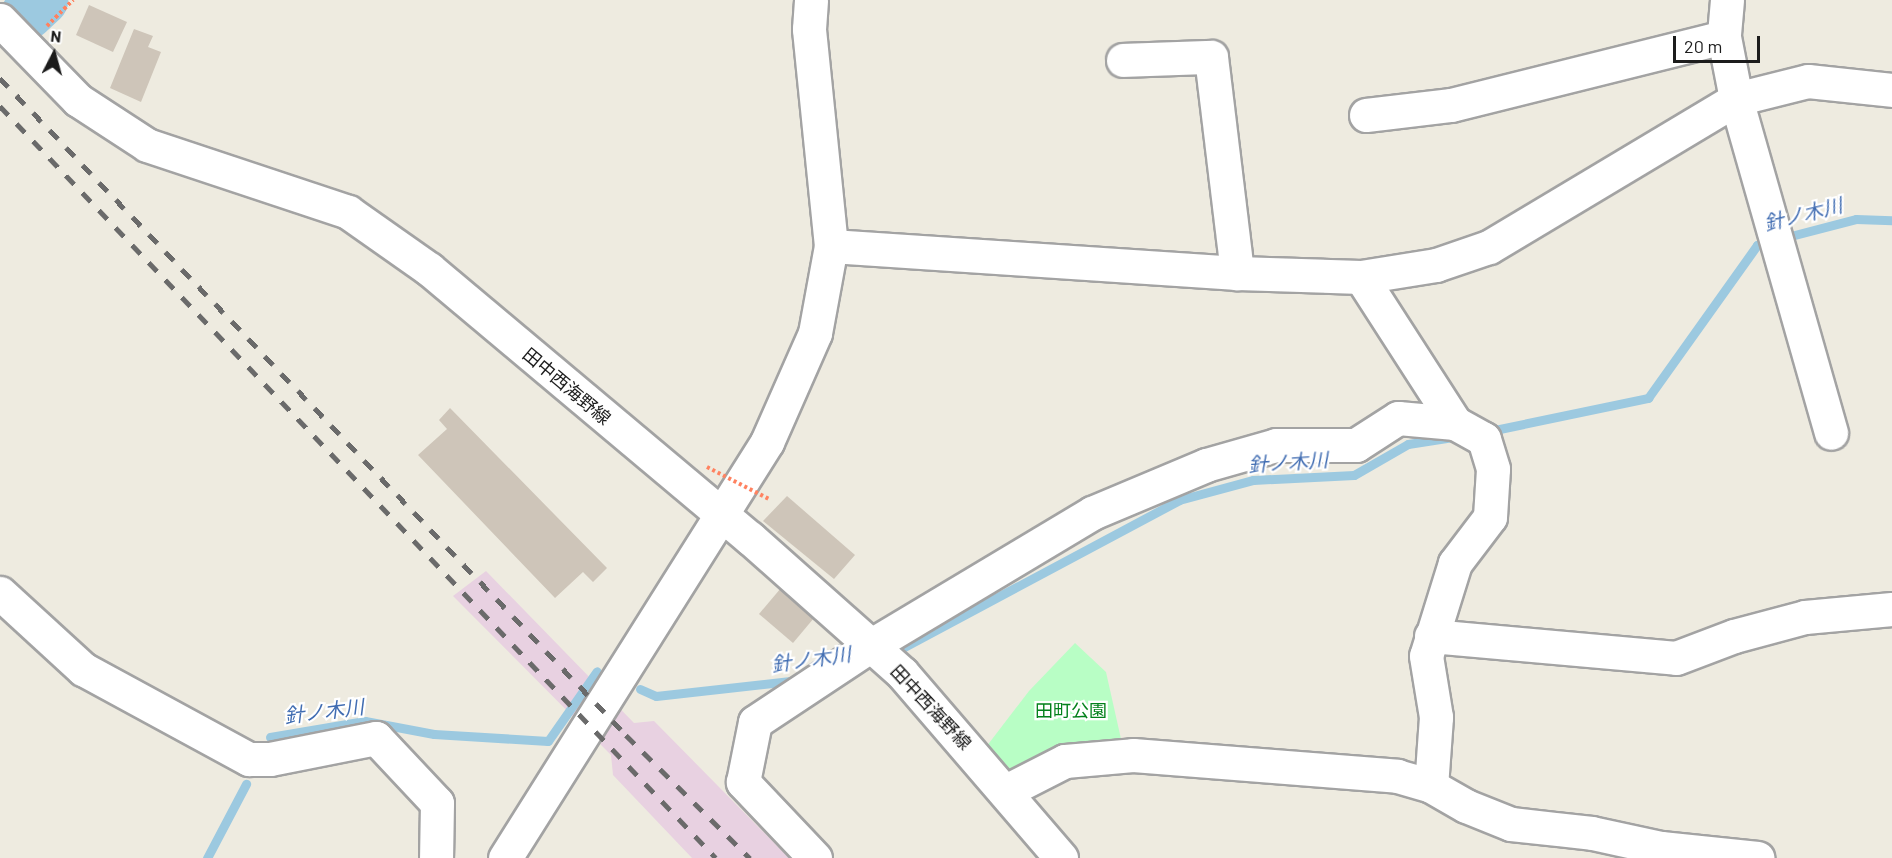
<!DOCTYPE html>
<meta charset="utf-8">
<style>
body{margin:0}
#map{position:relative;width:1892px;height:858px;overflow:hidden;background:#eeebe0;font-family:Barlow,"Noto Sans JP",sans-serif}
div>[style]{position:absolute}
.industrial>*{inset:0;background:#e8d1e1}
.park>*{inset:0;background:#b8fec5}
.stream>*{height:9px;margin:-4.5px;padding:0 4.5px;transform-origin:4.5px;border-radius:4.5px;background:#9cc9e0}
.river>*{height:52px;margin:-26px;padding:0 26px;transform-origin:26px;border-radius:26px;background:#9cc9e0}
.building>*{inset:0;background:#cec5b9}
.path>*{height:4px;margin-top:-2px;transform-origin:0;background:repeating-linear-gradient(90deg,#ff8260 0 3px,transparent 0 6px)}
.roads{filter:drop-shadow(2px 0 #a3a3a3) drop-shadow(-2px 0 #a3a3a3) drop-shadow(0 2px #a3a3a3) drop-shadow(0 -2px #a3a3a3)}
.minor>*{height:33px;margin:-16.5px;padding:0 16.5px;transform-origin:16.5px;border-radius:16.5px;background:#fff}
.rail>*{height:4.5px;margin-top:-2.25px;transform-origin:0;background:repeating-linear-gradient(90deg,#6a6a6a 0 12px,transparent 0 24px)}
.path-bridge>*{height:4px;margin-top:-2px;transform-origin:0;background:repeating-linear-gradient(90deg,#ff8260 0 3px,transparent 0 6px)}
span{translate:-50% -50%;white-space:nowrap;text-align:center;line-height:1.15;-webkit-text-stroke:4.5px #fff;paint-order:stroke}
.street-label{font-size:18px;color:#1c1c1c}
.park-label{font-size:18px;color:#03811b}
.water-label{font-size:20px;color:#416db2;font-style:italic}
.north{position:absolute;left:24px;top:24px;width:60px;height:60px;-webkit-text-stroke:4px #fff;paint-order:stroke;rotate:6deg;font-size:16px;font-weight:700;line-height:24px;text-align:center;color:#1c1c1c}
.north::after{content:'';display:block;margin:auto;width:21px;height:27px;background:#1c1c1c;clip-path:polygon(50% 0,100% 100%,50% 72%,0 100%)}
.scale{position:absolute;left:1673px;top:36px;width:87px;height:27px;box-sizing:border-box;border:3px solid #1c1c1c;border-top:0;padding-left:8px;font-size:18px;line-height:21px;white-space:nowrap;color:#1c1c1c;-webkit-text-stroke:4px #fff;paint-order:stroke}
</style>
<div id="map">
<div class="industrial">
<i style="clip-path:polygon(486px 571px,634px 723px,654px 721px,789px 858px,692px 858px,613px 775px,611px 755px,453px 596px)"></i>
</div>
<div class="park">
<i style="clip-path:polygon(1075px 643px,1106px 672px,1121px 739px,1107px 753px,1010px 782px,983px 751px,1029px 691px)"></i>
</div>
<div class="stream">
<i style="left:1783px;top:238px;width:75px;rotate:-14.6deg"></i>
<i style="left:1856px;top:219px;width:36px;rotate:2deg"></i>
<i style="left:1485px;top:432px;width:167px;rotate:-11.8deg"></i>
<i style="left:1648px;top:398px;width:188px;rotate:-54.5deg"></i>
<i style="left:1757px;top:245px;width:13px;rotate:-18deg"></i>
<i style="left:891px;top:654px;width:327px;rotate:-28.1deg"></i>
<i style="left:1179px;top:500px;width:77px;rotate:-15.1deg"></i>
<i style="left:1253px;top:480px;width:101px;rotate:-2.8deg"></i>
<i style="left:1354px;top:475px;width:62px;rotate:-29.9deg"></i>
<i style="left:1408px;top:444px;width:47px;rotate:-8.7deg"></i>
<i style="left:640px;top:689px;width:17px;rotate:24deg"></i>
<i style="left:656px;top:696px;width:144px;rotate:-6.4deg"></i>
<i style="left:270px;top:737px;width:96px;rotate:-9.6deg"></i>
<i style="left:365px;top:721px;width:70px;rotate:10.7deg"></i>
<i style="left:434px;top:734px;width:114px;rotate:3.5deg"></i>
<i style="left:548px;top:741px;width:85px;rotate:-55deg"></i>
<i style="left:207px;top:858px;width:84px;rotate:-62.2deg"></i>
</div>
<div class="river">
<i style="left:27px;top:14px;width:21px;rotate:-43deg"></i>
</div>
<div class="building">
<i style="clip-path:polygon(89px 5px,127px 22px,113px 52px,76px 35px)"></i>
<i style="clip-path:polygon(134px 29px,153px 36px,148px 47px,161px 52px,141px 102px,110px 88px)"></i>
<i style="clip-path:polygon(450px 408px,607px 568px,593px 582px,583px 572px,555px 598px,418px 455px,447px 429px,439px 420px)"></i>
<i style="clip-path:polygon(787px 496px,855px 555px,834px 579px,763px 521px)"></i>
<i style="clip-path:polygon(781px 588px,814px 618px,793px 643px,759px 614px)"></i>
</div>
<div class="path">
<i style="left:47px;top:26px;width:37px;rotate:-45deg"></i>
</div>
<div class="roads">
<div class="minor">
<i style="left:1727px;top:0;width:37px;rotate:95deg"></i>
<i style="left:1724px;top:37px;width:63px;rotate:79deg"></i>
<i style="left:1736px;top:99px;width:347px;rotate:74.1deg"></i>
<i style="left:0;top:20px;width:112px;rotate:45.7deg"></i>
<i style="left:78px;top:100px;width:82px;rotate:33.1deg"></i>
<i style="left:147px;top:145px;width:212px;rotate:18.4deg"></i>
<i style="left:348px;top:212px;width:99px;rotate:35.1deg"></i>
<i style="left:429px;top:269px;width:419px;rotate:40deg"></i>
<i style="left:750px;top:538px;width:203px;rotate:41.6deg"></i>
<i style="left:902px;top:673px;width:244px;rotate:49.3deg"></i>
<i style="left:1123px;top:60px;width:88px;rotate:-2deg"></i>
<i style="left:1211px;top:57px;width:218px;rotate:83.1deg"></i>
<i style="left:1366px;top:115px;width:86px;rotate:-6.7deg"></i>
<i style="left:1451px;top:105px;width:281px;rotate:-14deg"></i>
<i style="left:831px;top:246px;width:407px;rotate:3.8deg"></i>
<i style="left:1237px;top:273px;width:124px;rotate:1.8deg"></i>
<i style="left:1361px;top:277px;width:76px;rotate:-9.1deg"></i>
<i style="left:1436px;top:265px;width:56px;rotate:-18.8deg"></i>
<i style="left:1489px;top:247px;width:288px;rotate:-30.9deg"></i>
<i style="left:1736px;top:99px;width:74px;rotate:-14deg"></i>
<i style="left:1808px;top:81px;width:84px;rotate:6.1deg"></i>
<i style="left:1361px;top:277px;width:174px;rotate:57.2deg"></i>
<i style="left:1455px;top:423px;width:33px;rotate:29deg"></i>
<i style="left:1484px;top:439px;width:31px;rotate:73deg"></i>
<i style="left:1493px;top:469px;width:48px;rotate:93.6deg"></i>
<i style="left:1490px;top:517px;width:58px;rotate:127.3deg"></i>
<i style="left:1455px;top:563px;width:97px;rotate:107.3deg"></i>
<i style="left:1426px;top:656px;width:62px;rotate:80.7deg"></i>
<i style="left:1436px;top:717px;width:69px;rotate:94.1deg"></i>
<i style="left:0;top:593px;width:113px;rotate:42.5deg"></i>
<i style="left:83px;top:669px;width:189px;rotate:28.5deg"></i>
<i style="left:249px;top:759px;width:21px"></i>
<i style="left:270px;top:759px;width:108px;rotate:-11.2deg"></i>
<i style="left:376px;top:738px;width:89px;rotate:46.8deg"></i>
<i style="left:437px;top:803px;width:55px;rotate:91deg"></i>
<i style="left:1431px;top:636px;width:246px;rotate:5.1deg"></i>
<i style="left:1676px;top:658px;width:62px;rotate:-20.8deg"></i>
<i style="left:1734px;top:636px;width:73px;rotate:-15deg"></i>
<i style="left:1805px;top:617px;width:87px;rotate:-5.3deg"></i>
<i style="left:1006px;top:791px;width:66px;rotate:-27deg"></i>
<i style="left:1065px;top:761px;width:68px;rotate:-5deg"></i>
<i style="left:1133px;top:755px;width:265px;rotate:4.5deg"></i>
<i style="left:1397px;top:776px;width:35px;rotate:16deg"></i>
<i style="left:1431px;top:786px;width:40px;rotate:29.7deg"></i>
<i style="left:1466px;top:806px;width:48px;rotate:21.8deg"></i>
<i style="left:1511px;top:824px;width:81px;rotate:6.3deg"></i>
<i style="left:1592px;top:833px;width:71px;rotate:12.3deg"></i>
<i style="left:1661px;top:848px;width:97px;rotate:5.9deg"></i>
<i style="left:505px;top:858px;width:492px;rotate:-57.8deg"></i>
<i style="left:767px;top:442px;width:119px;rotate:-66.2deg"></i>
<i style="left:815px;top:333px;width:88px;rotate:-79.6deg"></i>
<i style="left:831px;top:246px;width:218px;rotate:-95.8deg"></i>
<i style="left:809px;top:29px;width:29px;rotate:-86deg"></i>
<i style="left:815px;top:858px;width:105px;rotate:-133.5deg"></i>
<i style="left:743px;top:782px;width:61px;rotate:-78.7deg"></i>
<i style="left:755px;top:722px;width:138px;rotate:-33.5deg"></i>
<i style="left:870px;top:646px;width:259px;rotate:-30.9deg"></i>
<i style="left:1092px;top:513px;width:124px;rotate:-22.8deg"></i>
<i style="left:1206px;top:465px;width:73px;rotate:-15.9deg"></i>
<i style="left:1276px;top:445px;width:80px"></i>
<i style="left:1356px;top:445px;width:50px;rotate:-32.7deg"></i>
<i style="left:1398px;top:418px;width:57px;rotate:5deg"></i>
</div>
</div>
<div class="rail">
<i style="left:0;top:78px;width:907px;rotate:46.38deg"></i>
<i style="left:626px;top:735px;width:175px;rotate:44.8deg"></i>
<i style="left:0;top:106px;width:1038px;rotate:46.4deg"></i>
</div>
<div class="path-bridge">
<i style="left:707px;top:467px;width:70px;rotate:27.3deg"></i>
</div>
<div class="street-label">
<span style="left:567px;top:386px;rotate:40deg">田中西海野線</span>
<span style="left:931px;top:707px;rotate:47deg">田中西海野線</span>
</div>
<div class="park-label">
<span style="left:1071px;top:710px">田町公園</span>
</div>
<div class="water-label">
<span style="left:1803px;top:214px;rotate:-14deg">針ノ木川</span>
<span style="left:1288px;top:462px;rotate:-4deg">針ノ木川</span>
<span style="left:811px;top:659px;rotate:-8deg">針ノ木川</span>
<span style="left:324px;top:711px;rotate:-7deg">針ノ木川</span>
</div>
<div class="north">N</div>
<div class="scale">20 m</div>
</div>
